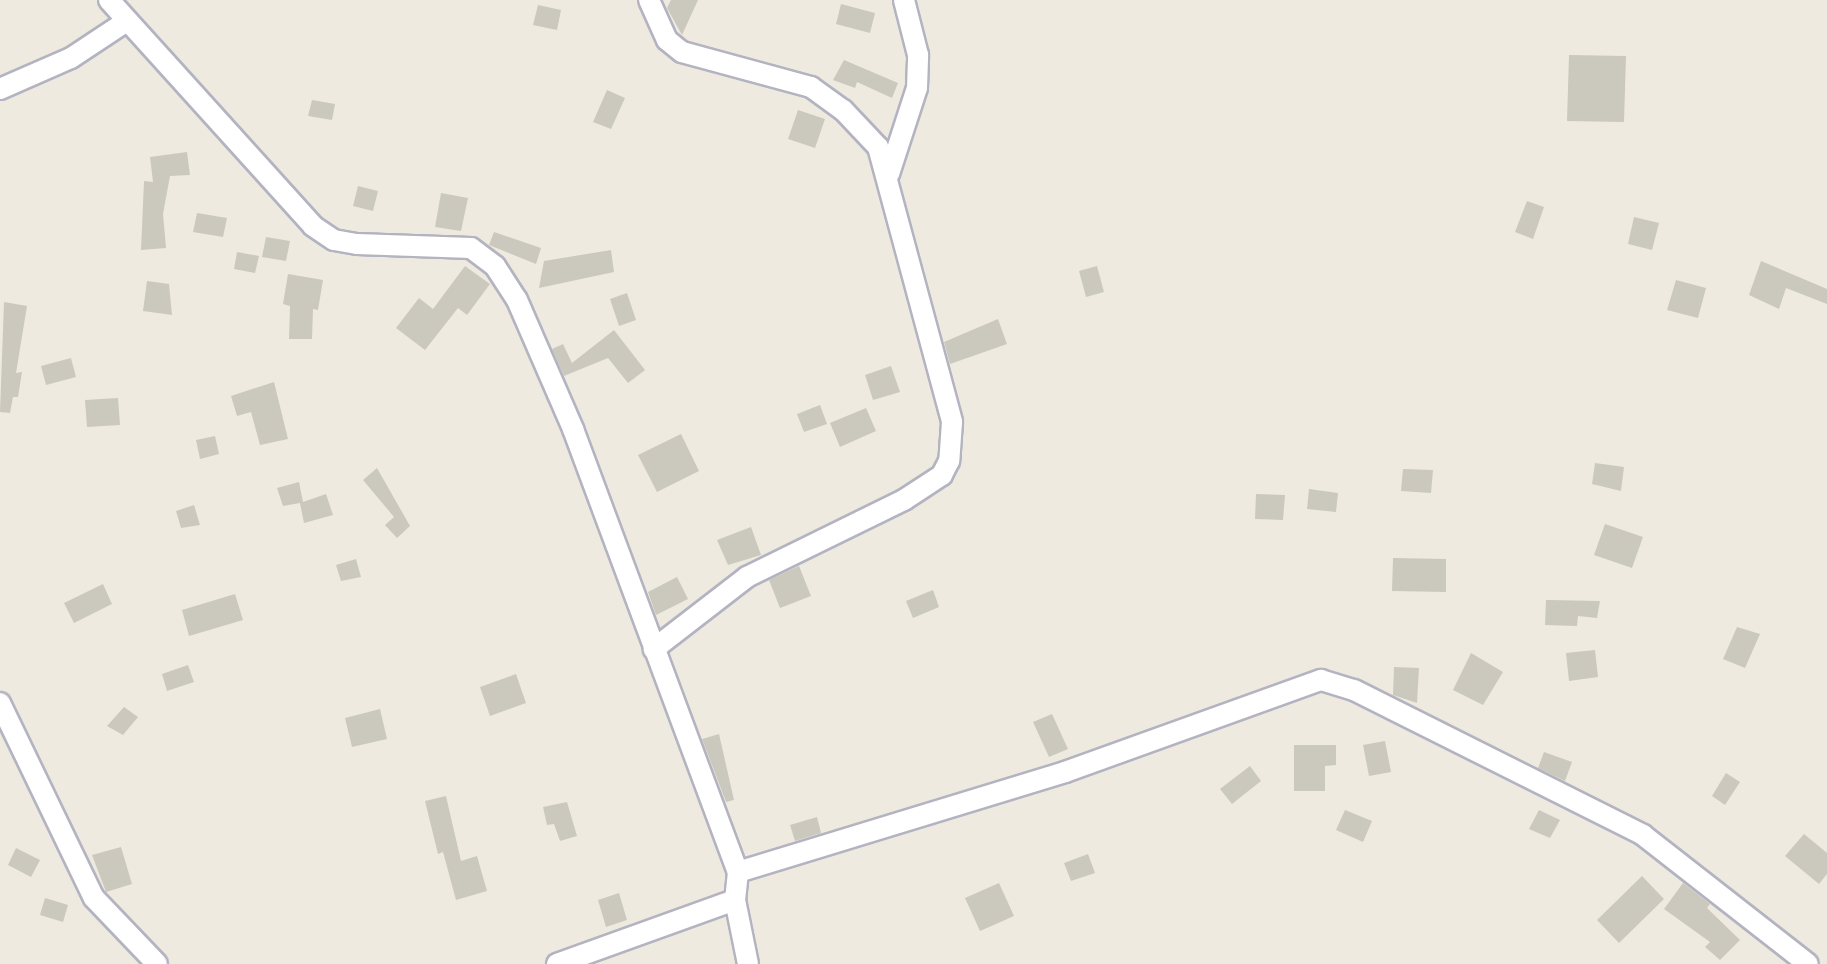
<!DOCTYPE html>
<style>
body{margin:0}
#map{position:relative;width:1827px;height:964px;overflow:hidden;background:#efeadf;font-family:"Fira Sans",sans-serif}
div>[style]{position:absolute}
.building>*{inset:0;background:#cbc8bd}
.roads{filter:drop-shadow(2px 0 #b3b3c1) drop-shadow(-2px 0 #b3b3c1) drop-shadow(0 2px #b3b3c1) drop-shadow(0 -2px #b3b3c1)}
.street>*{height:20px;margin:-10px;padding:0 10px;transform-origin:10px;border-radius:10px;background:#fff}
span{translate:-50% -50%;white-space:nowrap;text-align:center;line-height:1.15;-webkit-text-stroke:6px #fff;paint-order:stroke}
</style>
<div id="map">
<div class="building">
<i style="clip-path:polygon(671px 0,698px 0,682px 35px,667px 8px)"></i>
<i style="clip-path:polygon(841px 4px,875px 13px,870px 33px,836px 24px)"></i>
<i style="clip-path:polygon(538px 5px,561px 10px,557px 30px,533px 25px)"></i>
<i style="clip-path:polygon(1569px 55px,1626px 56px,1624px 122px,1567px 121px)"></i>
<i style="clip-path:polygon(844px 60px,898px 83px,892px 98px,857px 82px,855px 88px,833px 80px)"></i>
<i style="clip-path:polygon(607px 90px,625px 98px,611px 129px,593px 122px)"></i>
<i style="clip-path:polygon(312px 100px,335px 104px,332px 120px,308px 116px)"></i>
<i style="clip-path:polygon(798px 110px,825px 119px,815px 148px,788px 139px)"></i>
<i style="clip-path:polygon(187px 152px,190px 175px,170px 176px,163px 214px,166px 248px,141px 250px,144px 181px,153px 182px,150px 157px)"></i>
<i style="clip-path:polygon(358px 186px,378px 191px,373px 211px,353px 206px)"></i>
<i style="clip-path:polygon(441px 193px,468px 198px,461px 231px,435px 227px)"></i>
<i style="clip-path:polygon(1527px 201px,1544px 207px,1533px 239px,1515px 232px)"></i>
<i style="clip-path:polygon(197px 213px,227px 218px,223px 237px,193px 232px)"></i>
<i style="clip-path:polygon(1634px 217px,1659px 223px,1652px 250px,1628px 244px)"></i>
<i style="clip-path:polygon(494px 232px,541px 248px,536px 264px,489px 245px)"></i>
<i style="clip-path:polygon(266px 237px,290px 241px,286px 261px,262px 257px)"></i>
<i style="clip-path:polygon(611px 250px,614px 272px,539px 288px,544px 261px)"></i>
<i style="clip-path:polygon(237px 252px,259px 256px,255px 273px,234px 269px)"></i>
<i style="clip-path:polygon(1761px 261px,1827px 289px,1827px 304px,1786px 288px,1779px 309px,1749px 295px)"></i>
<i style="clip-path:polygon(465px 266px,490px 284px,467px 315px,458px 308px,425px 350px,396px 328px,419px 298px,433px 309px)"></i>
<i style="clip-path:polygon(1097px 266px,1104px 292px,1086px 297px,1079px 271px)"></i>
<i style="clip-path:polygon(288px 274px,323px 280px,318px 310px,313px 309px,312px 339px,289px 339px,290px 306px,283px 304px)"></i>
<i style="clip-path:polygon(1676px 280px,1706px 288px,1698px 318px,1667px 310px)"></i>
<i style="clip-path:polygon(147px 281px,169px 284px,172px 315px,143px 311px)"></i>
<i style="clip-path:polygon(627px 293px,636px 320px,619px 326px,610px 299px)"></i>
<i style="clip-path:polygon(4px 302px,27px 306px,16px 373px,22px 372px,18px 397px,13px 397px,10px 413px,0 412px)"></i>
<i style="clip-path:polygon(998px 319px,1007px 344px,950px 364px,944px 342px)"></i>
<i style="clip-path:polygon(614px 330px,645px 370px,628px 383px,608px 358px,564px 376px,552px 349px,563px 344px,572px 363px)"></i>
<i style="clip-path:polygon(71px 358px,76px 377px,46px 385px,41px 366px)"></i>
<i style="clip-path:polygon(891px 366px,900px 392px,873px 400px,865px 375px)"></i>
<i style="clip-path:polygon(274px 382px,288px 439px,260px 445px,251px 412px,237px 416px,231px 396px)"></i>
<i style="clip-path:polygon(118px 398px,120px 425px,87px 427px,85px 400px)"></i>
<i style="clip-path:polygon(820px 405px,827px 424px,804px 432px,797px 414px)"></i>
<i style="clip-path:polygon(866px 408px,876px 431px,840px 447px,830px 423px)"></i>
<i style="clip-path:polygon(681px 434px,699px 471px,657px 492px,638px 455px)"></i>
<i style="clip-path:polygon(215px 436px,219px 454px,200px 459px,196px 440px)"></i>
<i style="clip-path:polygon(1595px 463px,1624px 467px,1621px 491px,1592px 484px)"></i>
<i style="clip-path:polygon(377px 468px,410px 526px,397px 538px,385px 525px,394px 517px,363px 480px)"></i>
<i style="clip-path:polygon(1403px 469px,1433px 470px,1431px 493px,1401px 491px)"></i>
<i style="clip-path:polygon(299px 482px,303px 502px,326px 494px,333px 515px,304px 523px,300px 503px,283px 506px,277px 488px)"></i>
<i style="clip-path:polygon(1309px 489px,1338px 493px,1336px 512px,1307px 509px)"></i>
<i style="clip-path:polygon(1256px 494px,1285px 495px,1283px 520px,1255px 519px)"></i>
<i style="clip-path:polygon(194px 505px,200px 525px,181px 528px,176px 511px)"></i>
<i style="clip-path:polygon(1605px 524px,1643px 537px,1632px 568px,1594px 555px)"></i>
<i style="clip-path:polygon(751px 527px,761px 555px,728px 565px,717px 540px)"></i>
<i style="clip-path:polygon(1393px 558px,1446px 559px,1446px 592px,1392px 591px)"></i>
<i style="clip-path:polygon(356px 559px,361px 577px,341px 581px,336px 565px)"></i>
<i style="clip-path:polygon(799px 566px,811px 596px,780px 608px,769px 580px)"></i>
<i style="clip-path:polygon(677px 577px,688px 599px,656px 615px,648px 592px)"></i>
<i style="clip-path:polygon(103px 584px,112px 604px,74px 623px,64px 603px)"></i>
<i style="clip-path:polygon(933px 590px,939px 607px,913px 618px,906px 601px)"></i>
<i style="clip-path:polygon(235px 594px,243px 620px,189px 636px,182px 610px)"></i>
<i style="clip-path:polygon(1546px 600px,1549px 600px,1600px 601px,1597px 618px,1578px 616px,1577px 626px,1545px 625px)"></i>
<i style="clip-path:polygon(1737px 627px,1760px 634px,1745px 668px,1723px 659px)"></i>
<i style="clip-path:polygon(1595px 650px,1598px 677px,1569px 681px,1566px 653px)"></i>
<i style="clip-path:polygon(1471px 653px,1503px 672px,1483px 705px,1453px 690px)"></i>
<i style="clip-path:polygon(188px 665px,194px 682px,167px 691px,162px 674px)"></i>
<i style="clip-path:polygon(1394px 667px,1419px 668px,1417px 703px,1393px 695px)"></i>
<i style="clip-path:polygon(516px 674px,526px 703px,490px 716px,480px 687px)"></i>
<i style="clip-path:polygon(124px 707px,138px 717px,123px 735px,107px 726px)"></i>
<i style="clip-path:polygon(380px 709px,387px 739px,352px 747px,345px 718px)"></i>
<i style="clip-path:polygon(1052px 714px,1068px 749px,1049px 757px,1033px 722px)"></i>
<i style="clip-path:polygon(719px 734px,734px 800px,726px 802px,702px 739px)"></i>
<i style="clip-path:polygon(1385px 741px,1391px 772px,1369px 776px,1363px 745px)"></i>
<i style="clip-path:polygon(1294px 745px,1336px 745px,1336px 765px,1325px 766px,1325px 791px,1294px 791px)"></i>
<i style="clip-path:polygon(1544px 752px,1572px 762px,1565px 781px,1538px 768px)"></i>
<i style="clip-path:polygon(1250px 766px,1261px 781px,1232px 804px,1220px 789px)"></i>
<i style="clip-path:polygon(1726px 773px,1740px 782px,1725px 805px,1712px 796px)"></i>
<i style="clip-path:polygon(446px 796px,461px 861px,477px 856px,487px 891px,456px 900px,443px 852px,438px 854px,425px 801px)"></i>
<i style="clip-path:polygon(567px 802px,577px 836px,560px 841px,554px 824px,547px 825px,543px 807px)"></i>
<i style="clip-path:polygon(1345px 810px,1372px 821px,1363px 842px,1336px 830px)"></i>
<i style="clip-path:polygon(1539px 810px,1560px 820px,1550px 838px,1529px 829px)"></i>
<i style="clip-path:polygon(817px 817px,821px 833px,795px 841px,790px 825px)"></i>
<i style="clip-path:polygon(1804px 834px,1827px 853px,1827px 874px,1819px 884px,1785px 856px)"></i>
<i style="clip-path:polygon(121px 847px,132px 884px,106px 892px,92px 855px)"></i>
<i style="clip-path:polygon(16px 848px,40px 860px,31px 877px,8px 865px)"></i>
<i style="clip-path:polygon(1088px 854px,1095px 873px,1071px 881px,1064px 863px)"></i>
<i style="clip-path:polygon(1642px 876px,1664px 899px,1619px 943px,1597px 920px)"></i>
<i style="clip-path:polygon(999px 883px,1014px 916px,980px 931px,965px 898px)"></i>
<i style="clip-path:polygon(1683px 883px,1710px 904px,1707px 908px,1740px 940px,1720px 960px,1705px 947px,1710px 942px,1664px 909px)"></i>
<i style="clip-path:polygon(619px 893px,627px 920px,606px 927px,598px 900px)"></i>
<i style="clip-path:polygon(45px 898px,68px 905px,63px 922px,40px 915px)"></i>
</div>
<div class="roads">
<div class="street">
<i style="left:109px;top:0;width:304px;rotate:47.9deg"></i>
<i style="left:313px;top:226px;width:25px;rotate:34deg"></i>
<i style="left:334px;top:240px;width:23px;rotate:10deg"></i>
<i style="left:357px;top:244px;width:114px;rotate:2deg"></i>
<i style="left:471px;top:248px;width:30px;rotate:37deg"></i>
<i style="left:495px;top:266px;width:40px;rotate:57.1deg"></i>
<i style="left:517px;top:300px;width:141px;rotate:66.5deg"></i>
<i style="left:573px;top:429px;width:473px;rotate:69.6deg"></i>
<i style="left:738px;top:872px;width:28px;rotate:96deg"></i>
<i style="left:735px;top:900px;width:65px;rotate:78.5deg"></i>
<i style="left:649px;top:0;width:44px;rotate:65.8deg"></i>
<i style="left:667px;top:40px;width:19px;rotate:39deg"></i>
<i style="left:682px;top:52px;width:134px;rotate:15.2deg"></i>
<i style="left:811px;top:87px;width:39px;rotate:36deg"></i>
<i style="left:843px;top:110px;width:51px;rotate:46.6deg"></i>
<i style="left:878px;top:147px;width:285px;rotate:74.9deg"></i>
<i style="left:952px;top:422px;width:39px;rotate:94deg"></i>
<i style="left:949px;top:461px;width:16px;rotate:117deg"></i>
<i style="left:942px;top:475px;width:45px;rotate:146.7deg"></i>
<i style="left:904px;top:500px;width:175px;rotate:153.9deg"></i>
<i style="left:747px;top:577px;width:118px;rotate:142.3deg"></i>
<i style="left:0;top:89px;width:77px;rotate:-23.6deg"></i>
<i style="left:71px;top:58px;width:67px;rotate:-33.5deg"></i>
<i style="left:889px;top:174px;width:90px;rotate:-72deg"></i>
<i style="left:917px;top:88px;width:33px;rotate:-88deg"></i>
<i style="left:918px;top:55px;width:57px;rotate:-104.3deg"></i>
<i style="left:0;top:703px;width:216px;rotate:64.3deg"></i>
<i style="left:94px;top:898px;width:91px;rotate:46.3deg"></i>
<i style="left:738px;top:872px;width:342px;rotate:-17deg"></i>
<i style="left:1065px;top:772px;width:272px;rotate:-19.8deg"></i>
<i style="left:1321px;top:680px;width:34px;rotate:17deg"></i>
<i style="left:1354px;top:690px;width:323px;rotate:26.6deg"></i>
<i style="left:1643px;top:835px;width:209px;rotate:38deg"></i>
<i style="left:557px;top:964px;width:189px;rotate:-19.8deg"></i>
</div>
</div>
</div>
